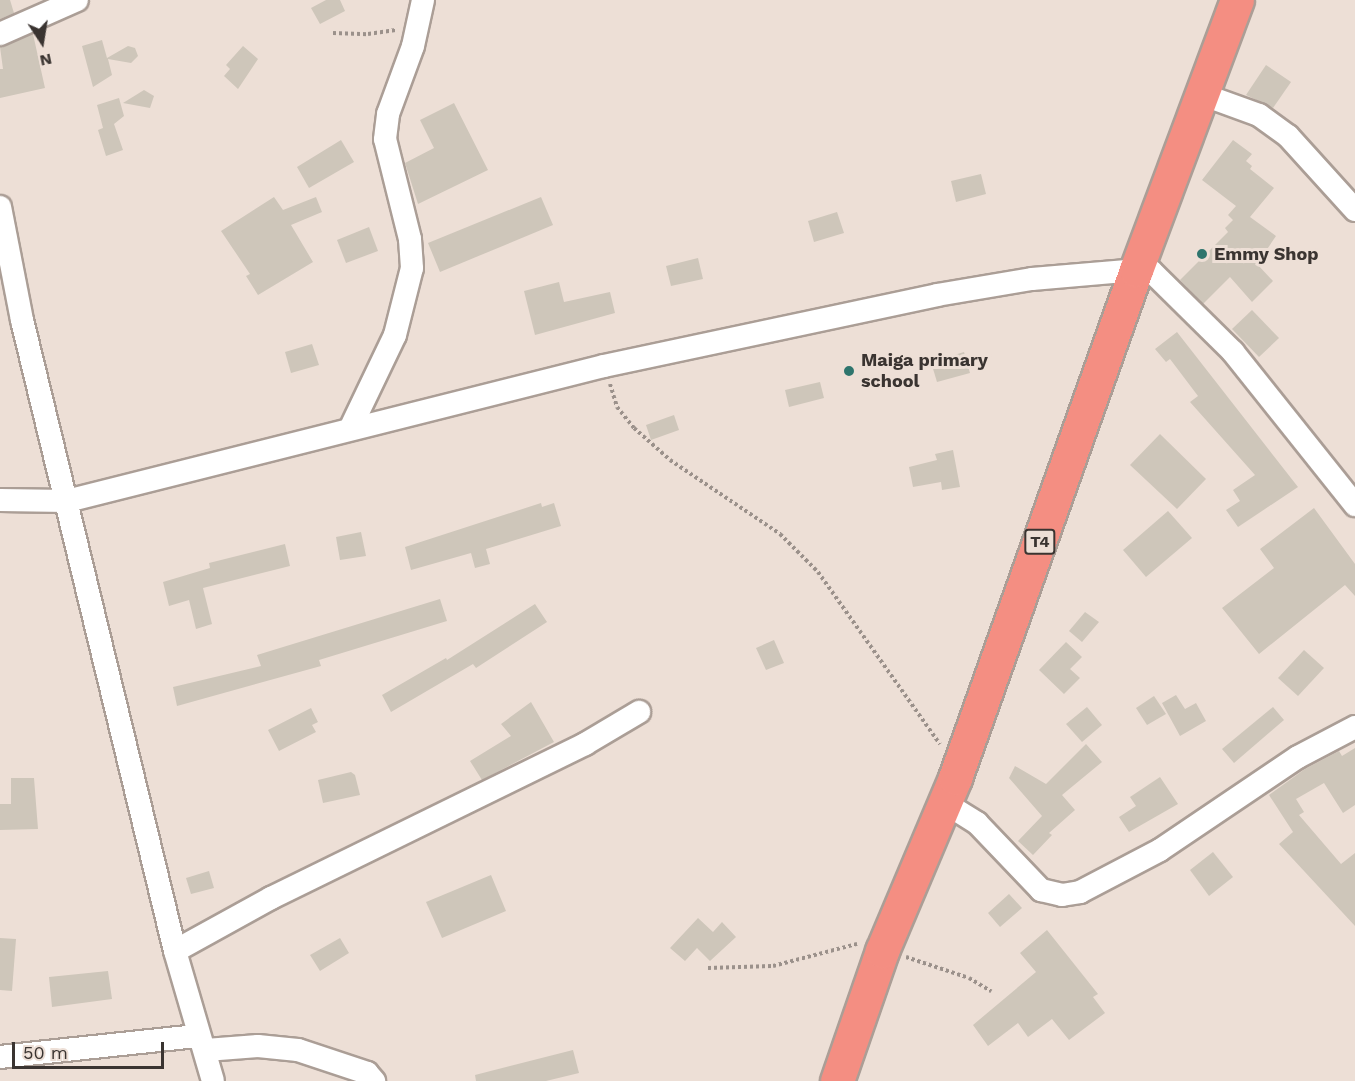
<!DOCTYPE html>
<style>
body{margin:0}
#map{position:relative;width:1355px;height:1081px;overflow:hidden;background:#eddfd6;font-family:"Work Sans",sans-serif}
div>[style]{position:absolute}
.building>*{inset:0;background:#cec6ba}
.path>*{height:4px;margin-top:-2px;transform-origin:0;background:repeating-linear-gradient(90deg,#9b918b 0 3px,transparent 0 6px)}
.roads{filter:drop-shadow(2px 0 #ab9e96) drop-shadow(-2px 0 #ab9e96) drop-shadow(0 2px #ab9e96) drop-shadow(0 -2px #ab9e96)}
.minor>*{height:22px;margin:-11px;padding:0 11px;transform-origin:11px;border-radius:11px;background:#fff}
.highway>*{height:33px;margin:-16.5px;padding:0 16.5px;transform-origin:16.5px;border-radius:16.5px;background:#f48e82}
.dots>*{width:16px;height:16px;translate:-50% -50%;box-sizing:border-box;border:3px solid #eddfd6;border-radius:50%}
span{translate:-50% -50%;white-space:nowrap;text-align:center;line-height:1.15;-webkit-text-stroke:6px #eddfd6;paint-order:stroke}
.shield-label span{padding:2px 4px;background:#eddfd6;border:2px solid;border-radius:4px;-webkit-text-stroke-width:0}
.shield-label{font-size:16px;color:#3a3431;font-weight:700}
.poi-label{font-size:18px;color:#3a3431;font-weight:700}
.left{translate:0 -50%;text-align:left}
.north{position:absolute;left:12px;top:12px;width:60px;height:60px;-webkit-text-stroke:4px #eddfd6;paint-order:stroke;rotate:168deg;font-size:16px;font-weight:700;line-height:24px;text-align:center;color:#3a3431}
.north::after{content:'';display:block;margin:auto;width:21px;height:27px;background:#3a3431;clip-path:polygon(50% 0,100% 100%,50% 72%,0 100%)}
.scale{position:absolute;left:12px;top:1042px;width:152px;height:27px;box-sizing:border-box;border:3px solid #3a3431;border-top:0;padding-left:8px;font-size:18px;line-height:21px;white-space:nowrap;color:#3a3431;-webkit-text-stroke:4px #eddfd6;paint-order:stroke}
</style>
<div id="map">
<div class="building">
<i style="clip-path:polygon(0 0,10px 0,14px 13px,0 19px)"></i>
<i style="clip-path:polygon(326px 0,340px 0,345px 11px,320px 24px,311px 8px)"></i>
<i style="clip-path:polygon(33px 34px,45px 88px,0 98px,0 69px,3px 69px,0 47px)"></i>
<i style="clip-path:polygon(102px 40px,107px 58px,128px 46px,135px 48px,138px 56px,131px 63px,108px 59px,112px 75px,93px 87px,82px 46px)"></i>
<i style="clip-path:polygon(243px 46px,258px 59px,238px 89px,224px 76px,230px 69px,226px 65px)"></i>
<i style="clip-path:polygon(1266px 65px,1291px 82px,1273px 108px,1246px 95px)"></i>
<i style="clip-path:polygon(144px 90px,154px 96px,150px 108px,123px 103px)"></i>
<i style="clip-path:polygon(119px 98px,124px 116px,114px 124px,123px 150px,106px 156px,98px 130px,103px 128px,97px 105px)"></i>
<i style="clip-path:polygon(454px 103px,488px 170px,418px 204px,405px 163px,434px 148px,420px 120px)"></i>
<i style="clip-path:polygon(341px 140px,354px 162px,309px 188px,297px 167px)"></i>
<i style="clip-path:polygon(1233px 140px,1252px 154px,1246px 161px,1252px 166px,1250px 169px,1274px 188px,1250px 217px,1276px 236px,1257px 264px,1273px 281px,1252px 302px,1230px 277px,1203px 304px,1180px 280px,1228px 232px,1225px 228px,1233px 220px,1228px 215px,1236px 206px,1202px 180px)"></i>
<i style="clip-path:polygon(981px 174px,986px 194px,956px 202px,951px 181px)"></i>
<i style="clip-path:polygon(274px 197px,283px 210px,316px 197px,322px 212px,291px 225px,313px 262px,258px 295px,246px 276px,250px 274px,221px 231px)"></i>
<i style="clip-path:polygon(541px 197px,553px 225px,440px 272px,428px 243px)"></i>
<i style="clip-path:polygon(837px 212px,844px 233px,814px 242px,808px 221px)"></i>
<i style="clip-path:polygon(369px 227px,378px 251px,346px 263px,337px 240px)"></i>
<i style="clip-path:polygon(698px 258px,703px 279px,671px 286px,666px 266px)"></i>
<i style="clip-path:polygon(559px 282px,564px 302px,610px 292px,615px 313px,535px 335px,524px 291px)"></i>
<i style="clip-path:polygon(1252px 310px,1279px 338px,1259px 357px,1232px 329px)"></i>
<i style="clip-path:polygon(1177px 332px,1298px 487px,1238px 527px,1226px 510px,1240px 501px,1233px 490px,1255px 475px,1190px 402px,1198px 396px,1170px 359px,1166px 362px,1155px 349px)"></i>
<i style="clip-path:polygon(312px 344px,319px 365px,291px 373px,285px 352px)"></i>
<i style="clip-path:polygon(964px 352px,970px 373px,937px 382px,931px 362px)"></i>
<i style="clip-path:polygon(820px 382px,824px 398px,789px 407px,785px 390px)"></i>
<i style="clip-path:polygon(674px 415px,679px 430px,651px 440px,646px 425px)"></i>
<i style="clip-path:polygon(1160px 434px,1206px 479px,1177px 509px,1130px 465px)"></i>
<i style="clip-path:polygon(953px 450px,960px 487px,942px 490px,941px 482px,913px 487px,909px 467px,937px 460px,935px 454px)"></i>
<i style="clip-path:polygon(541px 503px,542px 507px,554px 503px,561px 526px,486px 549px,490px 564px,475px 568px,471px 553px,411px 570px,405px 547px)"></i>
<i style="clip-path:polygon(1314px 508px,1355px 564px,1355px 596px,1345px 585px,1259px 654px,1222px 608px,1274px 568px,1260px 549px)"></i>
<i style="clip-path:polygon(1168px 511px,1192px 538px,1146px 577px,1123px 550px)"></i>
<i style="clip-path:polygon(361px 532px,366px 556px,340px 560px,336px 537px)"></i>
<i style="clip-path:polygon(285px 544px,290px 566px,203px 588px,212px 624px,196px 629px,189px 600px,169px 606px,163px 582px,210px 568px,209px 563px)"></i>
<i style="clip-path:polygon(440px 599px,447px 621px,319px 660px,321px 666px,177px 706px,173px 687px,261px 666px,257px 655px)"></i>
<i style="clip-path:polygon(535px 604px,547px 622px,476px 668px,473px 664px,391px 712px,382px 695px,446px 658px,447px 660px)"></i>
<i style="clip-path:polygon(1085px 612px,1099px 622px,1082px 642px,1069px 631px)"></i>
<i style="clip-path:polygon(774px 640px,784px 663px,766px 670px,756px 648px)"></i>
<i style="clip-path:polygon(1066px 642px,1082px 657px,1070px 669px,1080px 678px,1064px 694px,1039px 670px)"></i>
<i style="clip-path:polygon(1304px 650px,1324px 668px,1298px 696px,1278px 678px)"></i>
<i style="clip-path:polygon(1176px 695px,1185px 709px,1196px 703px,1206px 721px,1180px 736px,1162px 703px)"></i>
<i style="clip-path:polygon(1154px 696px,1166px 714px,1147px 725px,1136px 708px)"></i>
<i style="clip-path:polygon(531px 702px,554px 742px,482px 780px,470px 761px,511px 736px,501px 724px)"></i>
<i style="clip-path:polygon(1087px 707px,1102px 725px,1082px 742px,1066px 724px)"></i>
<i style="clip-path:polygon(1273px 707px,1284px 720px,1234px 763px,1222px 749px)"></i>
<i style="clip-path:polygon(311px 708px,318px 722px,312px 725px,316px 732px,279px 751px,268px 730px)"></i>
<i style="clip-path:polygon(1086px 744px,1102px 762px,1062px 795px,1075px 810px,1049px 833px,1052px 835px,1033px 855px,1018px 841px,1042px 816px,1009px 778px,1015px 766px,1046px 784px)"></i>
<i style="clip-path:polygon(1355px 748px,1355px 805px,1343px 813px,1324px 783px,1296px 799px,1304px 812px,1299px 815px,1341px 864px,1355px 853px,1355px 926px,1279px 844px,1293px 832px,1269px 795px,1305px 769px,1339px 751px,1342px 756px)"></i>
<i style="clip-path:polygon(351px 772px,355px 775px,360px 795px,323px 803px,318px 780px)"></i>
<i style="clip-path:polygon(1160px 777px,1178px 804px,1129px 832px,1119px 817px,1136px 806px,1130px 797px)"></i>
<i style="clip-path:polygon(11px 778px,34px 778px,38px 829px,0 830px,0 804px,11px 804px)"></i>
<i style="clip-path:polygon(1213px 852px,1233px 877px,1209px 896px,1190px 870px)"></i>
<i style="clip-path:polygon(209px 871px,214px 888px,191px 894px,186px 878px)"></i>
<i style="clip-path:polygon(491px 875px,506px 911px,442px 938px,426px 902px)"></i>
<i style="clip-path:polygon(1009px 894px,1022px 908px,1000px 927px,988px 913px)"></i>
<i style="clip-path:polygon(698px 918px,713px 932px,722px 922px,736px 937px,710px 961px,697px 948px,685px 961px,670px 948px)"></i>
<i style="clip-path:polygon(1047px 930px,1098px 994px,1093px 997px,1105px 1013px,1069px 1040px,1052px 1019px,1028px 1037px,1018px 1023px,988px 1046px,973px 1025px,1036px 972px,1020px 953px)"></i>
<i style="clip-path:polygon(0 938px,16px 939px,12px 991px,0 990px)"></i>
<i style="clip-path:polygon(340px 938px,349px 953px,320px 971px,310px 955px)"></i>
<i style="clip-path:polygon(108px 971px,112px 999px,52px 1007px,49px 977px)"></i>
<i style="clip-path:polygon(573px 1050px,579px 1073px,546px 1081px,476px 1081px,475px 1075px)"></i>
</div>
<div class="path">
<i style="left:333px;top:33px;width:35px;rotate:2deg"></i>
<i style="left:368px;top:34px;width:28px;rotate:-8deg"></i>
<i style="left:610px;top:384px;width:24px;rotate:73deg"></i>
<i style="left:617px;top:407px;width:27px;rotate:51deg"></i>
<i style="left:634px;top:428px;width:48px;rotate:41.6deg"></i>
<i style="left:670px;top:460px;width:133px;rotate:33.9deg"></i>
<i style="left:780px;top:534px;width:54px;rotate:45deg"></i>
<i style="left:818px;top:572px;width:211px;rotate:54.7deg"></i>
<i style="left:906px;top:957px;width:66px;rotate:18.4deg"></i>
<i style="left:969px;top:978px;width:26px;rotate:31deg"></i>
<i style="left:708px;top:968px;width:65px;rotate:-1.8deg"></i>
<i style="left:773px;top:966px;width:87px;rotate:-14.7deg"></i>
</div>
<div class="roads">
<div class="minor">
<i style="left:0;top:34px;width:84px;rotate:-23.8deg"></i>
<i style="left:1201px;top:94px;width:62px;rotate:19.9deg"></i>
<i style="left:1259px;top:115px;width:36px;rotate:36deg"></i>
<i style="left:1288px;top:136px;width:100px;rotate:47.8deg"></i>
<i style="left:0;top:207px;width:115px;rotate:79deg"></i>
<i style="left:22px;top:320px;width:649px;rotate:76.37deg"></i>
<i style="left:175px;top:951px;width:135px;rotate:73.7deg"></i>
<i style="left:350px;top:429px;width:104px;rotate:-64.4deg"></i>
<i style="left:395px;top:335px;width:69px;rotate:-75.8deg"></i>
<i style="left:412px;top:268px;width:29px;rotate:-94deg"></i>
<i style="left:410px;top:239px;width:103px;rotate:-104deg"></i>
<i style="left:385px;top:139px;width:25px;rotate:-83deg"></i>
<i style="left:388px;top:114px;width:72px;rotate:-69.8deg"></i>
<i style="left:413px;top:46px;width:47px;rotate:-77.7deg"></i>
<i style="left:0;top:500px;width:67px;rotate:0.9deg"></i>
<i style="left:67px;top:501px;width:554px;rotate:-14.11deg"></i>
<i style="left:604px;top:366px;width:340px;rotate:-12deg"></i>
<i style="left:937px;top:295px;width:96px;rotate:-9.6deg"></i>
<i style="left:1032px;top:279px;width:104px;rotate:-4.9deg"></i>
<i style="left:1136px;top:270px;width:16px;rotate:7deg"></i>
<i style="left:1152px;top:272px;width:114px;rotate:44.6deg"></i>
<i style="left:1233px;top:352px;width:196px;rotate:51.4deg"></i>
<i style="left:945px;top:803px;width:38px;rotate:32deg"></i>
<i style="left:977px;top:823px;width:93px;rotate:46.3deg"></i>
<i style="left:1041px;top:890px;width:22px;rotate:13deg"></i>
<i style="left:1062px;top:895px;width:18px;rotate:-9deg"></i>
<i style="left:1080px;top:892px;width:90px;rotate:-27.7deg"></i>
<i style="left:1160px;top:850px;width:166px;rotate:-34deg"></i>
<i style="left:1298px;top:757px;width:64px;rotate:-27.8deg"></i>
<i style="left:175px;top:951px;width:110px;rotate:-28.9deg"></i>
<i style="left:271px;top:898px;width:350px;rotate:-26.1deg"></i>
<i style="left:585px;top:744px;width:63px;rotate:-30.7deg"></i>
<i style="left:206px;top:1050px;width:52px;rotate:-4.4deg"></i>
<i style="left:258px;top:1046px;width:40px;rotate:5.7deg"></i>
<i style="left:298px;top:1050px;width:73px;rotate:18.4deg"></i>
<i style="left:367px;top:1073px;width:11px;rotate:49deg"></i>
<i style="left:0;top:1057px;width:198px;rotate:-6.1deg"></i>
</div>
<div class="highway">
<i style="left:837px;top:1081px;width:138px;rotate:-70.9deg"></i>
<i style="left:882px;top:951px;width:188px;rotate:-67.1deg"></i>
<i style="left:955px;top:778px;width:539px;rotate:-70.39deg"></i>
<i style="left:1136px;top:270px;width:288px;rotate:-69.5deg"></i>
</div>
</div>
<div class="dots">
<i style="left:1202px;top:254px;background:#2e756d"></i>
<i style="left:849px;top:371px;background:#2e756d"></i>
</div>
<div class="shield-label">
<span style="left:1040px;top:542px">T4</span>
</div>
<div class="poi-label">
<span class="left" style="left:1214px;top:254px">Emmy Shop</span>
<span class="left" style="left:861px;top:371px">Maiga primary<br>school</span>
</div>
<div class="north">N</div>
<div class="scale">50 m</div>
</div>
